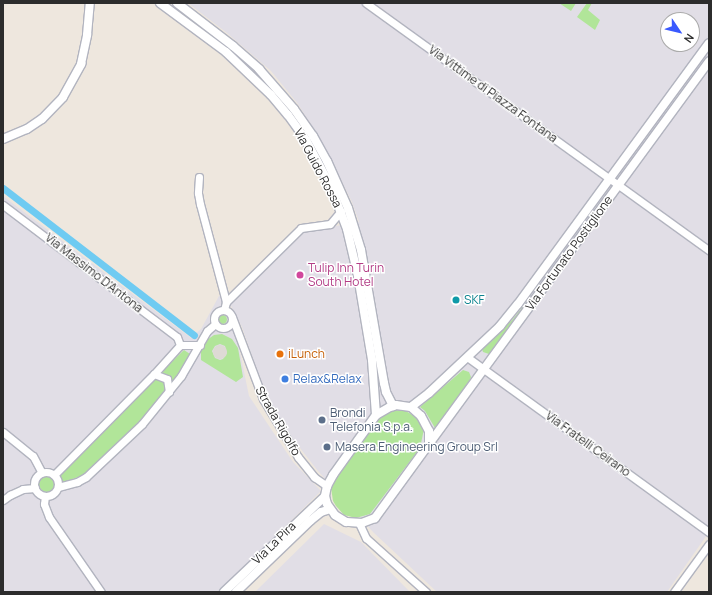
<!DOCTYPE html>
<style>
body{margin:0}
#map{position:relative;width:712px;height:595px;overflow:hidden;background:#eee7de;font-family:Manrope,sans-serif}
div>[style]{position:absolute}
.industrial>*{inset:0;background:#e1dee6}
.green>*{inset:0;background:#b1e599}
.round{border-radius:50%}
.plaza>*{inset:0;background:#dedad5}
.canal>*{height:7px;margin:-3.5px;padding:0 3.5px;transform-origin:3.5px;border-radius:3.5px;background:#6fcbf2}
.roads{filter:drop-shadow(1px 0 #b2b4bf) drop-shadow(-1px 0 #b2b4bf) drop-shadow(0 1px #b2b4bf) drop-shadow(0 -1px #b2b4bf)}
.minor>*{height:7px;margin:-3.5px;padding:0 3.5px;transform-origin:3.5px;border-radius:3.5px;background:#fff}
.minor>.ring{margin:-3.5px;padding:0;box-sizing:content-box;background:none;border:7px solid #fff;border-radius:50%}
.tertiary>*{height:8px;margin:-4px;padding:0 4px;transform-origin:4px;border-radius:4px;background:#fff}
.dots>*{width:11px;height:11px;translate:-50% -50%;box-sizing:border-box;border:2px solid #fff;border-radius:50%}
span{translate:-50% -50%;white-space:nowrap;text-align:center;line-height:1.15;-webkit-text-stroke:3px #fff;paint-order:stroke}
.street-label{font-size:12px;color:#2c2c2c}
.hotel-label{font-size:12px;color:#b23c85}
.left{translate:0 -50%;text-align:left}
.culture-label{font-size:12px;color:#0d838f}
.food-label{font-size:12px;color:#c56008}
.shop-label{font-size:12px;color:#366cbe}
.service-label{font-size:12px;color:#4e5e75}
.frame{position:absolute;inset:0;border:4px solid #2c2c2c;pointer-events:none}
.north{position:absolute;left:660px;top:12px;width:40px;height:40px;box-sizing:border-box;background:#fff;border:1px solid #ababab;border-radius:50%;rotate:125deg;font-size:11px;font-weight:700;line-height:16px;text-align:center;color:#2c2c2c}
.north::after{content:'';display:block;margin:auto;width:14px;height:18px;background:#3a59fe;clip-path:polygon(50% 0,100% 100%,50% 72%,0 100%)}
</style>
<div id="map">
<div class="industrial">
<i style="clip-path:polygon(evenodd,188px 3px,709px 3px,709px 532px,667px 592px,437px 592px,373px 532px,318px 471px,293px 439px,276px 413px,262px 385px,242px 327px,230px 304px,249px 396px,293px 462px,321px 491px,219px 592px,3px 592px,3px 196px,191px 338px,201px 329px,219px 296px,228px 296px,301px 232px,359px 222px,352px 202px,323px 144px,298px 104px,271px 71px,227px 33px,188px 3px,668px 20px,692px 20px,692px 44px,668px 44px,668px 20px)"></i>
<i style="clip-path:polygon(324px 524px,361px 542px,410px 592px,255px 592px)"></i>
</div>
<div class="green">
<i style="clip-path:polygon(559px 3px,576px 3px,571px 11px)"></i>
<i style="clip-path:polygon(587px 3px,592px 3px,588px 10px,600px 20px,595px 30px,577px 17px)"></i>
<i style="clip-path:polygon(532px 295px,491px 352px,489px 354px,483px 352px,482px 349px,513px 319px)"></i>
<i class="round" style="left:217.5px;top:314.5px;width:9px;height:9px"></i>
<i style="clip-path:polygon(evenodd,222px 334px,232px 339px,238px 348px,243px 377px,236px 382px,201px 360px,201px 348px,204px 342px,214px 335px,222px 334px,220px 344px,225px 346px,227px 353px,223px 359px,220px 360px,215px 358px,212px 351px,215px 346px,220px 344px)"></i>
<i style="clip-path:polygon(184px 350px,190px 354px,172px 383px,166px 376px,160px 373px)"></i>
<i style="clip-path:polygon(463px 370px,469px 372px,471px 377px,470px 380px,435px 428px,425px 411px,420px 407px)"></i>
<i style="clip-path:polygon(160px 379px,166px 382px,166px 391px,143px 420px,95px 467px,81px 476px,64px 482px,61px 480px,59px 475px,64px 470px,153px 380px)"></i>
<i style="clip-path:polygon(404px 410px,416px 417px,424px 429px,420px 448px,370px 514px,356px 518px,344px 515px,336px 506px,333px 501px,331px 488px,335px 480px,381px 416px,391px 411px)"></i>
<i class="round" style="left:39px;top:476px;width:16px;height:16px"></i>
</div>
<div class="plaza">
<i class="round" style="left:213px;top:345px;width:14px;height:14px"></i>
</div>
<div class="canal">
<i style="left:3px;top:188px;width:241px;rotate:37.6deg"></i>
</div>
<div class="roads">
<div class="minor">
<i style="left:366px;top:3px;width:423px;rotate:35.8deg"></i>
<i style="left:199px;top:177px;width:16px;rotate:94deg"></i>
<i style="left:198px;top:193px;width:11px;rotate:80deg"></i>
<i style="left:200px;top:204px;width:101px;rotate:75.1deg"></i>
<i style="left:3px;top:205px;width:218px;rotate:37.2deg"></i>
<i style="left:177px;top:337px;width:9px;rotate:69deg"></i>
<i class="ring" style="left:214px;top:310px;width:11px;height:11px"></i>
<i style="left:224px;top:310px;width:8px;rotate:-76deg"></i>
<i style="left:226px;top:302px;width:105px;rotate:-44.6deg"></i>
<i style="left:301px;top:228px;width:29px;rotate:-8deg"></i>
<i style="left:330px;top:224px;width:17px;rotate:-50deg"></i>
<i style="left:232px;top:317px;width:88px;rotate:69.3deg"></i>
<i style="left:263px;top:399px;width:68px;rotate:58.9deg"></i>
<i style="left:298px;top:457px;width:26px;rotate:51deg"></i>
<i style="left:314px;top:477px;width:16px;rotate:35deg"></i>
<i style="left:467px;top:357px;width:299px;rotate:35.9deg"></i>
<i style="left:154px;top:374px;width:14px;rotate:21deg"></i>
<i style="left:167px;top:379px;width:13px;rotate:81deg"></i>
<i style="left:3px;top:432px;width:38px;rotate:39deg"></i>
<i style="left:33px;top:456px;width:19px;rotate:62deg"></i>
<i class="ring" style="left:34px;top:472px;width:17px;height:17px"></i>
<i style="left:54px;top:475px;width:142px;rotate:-45.3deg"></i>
<i style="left:154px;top:374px;width:39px;rotate:-48deg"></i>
<i style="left:180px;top:345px;width:20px"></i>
<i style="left:58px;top:487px;width:20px;rotate:-15deg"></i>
<i style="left:77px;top:482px;width:10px;rotate:-29deg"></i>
<i style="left:86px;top:477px;width:77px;rotate:-43.4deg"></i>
<i style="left:142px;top:424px;width:62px;rotate:-50.9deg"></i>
<i style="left:181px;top:376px;width:52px;rotate:-60deg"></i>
<i style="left:207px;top:331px;width:11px;rotate:-41deg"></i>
<i style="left:45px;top:496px;width:8px;rotate:97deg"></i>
<i style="left:44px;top:504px;width:14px;rotate:69deg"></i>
<i style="left:49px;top:517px;width:91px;rotate:55.3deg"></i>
<i style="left:3px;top:500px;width:9px;rotate:-36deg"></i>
<i style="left:10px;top:495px;width:14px;rotate:-25deg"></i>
<i style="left:23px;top:489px;width:12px;rotate:-5deg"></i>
<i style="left:359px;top:523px;width:17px;rotate:65deg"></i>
<i style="left:366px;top:538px;width:81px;rotate:42deg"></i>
<i style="left:674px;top:592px;width:59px;rotate:-53.9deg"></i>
</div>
<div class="tertiary">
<i style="left:160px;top:3px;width:82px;rotate:36.6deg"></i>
<i style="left:226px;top:52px;width:62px;rotate:43.7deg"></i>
<i style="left:271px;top:95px;width:26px;rotate:50deg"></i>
<i style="left:288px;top:115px;width:31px;rotate:54deg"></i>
<i style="left:306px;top:140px;width:53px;rotate:62deg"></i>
<i style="left:331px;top:187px;width:45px;rotate:69.1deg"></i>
<i style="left:347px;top:229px;width:48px;rotate:76.8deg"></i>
<i style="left:358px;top:276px;width:85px;rotate:80.5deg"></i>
<i style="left:372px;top:360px;width:55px;rotate:85.8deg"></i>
<i style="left:177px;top:3px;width:71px;rotate:37.5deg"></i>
<i style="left:233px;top:46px;width:35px;rotate:41deg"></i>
<i style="left:259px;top:69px;width:53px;rotate:48.8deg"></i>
<i style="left:294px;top:109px;width:33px;rotate:55deg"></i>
<i style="left:313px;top:136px;width:29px;rotate:61deg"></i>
<i style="left:327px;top:161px;width:51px;rotate:65.9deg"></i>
<i style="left:348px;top:208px;width:44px;rotate:72.8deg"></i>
<i style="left:361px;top:250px;width:135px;rotate:80.2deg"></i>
<i style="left:384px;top:383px;width:9px;rotate:77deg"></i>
<i style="left:386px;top:392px;width:16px;rotate:63deg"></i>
<i style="left:3px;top:139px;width:26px;rotate:-23deg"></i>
<i style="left:27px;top:129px;width:18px;rotate:-34deg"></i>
<i style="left:42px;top:119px;width:30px;rotate:-46deg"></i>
<i style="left:63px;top:97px;width:38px;rotate:-61deg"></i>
<i style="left:81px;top:64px;width:30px;rotate:-78deg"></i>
<i style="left:87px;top:35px;width:32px;rotate:-85deg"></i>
<i style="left:396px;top:405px;width:15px;rotate:8deg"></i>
<i style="left:411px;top:407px;width:13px;rotate:42deg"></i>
<i style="left:421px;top:416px;width:17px;rotate:62deg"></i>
<i style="left:429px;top:431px;width:13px;rotate:90deg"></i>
<i style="left:429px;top:444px;width:92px;rotate:126.1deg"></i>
<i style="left:375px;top:518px;width:14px;rotate:159deg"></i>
<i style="left:362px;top:523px;width:16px;rotate:-176deg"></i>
<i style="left:346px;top:522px;width:13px;rotate:-148deg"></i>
<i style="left:335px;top:515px;width:14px;rotate:-126deg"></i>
<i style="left:327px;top:504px;width:8px;rotate:-104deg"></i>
<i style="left:325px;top:496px;width:10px;rotate:-79deg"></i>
<i style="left:327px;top:486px;width:13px;rotate:-61deg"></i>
<i style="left:333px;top:475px;width:74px;rotate:-54.4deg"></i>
<i style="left:376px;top:415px;width:16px;rotate:-30deg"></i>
<i style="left:390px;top:407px;width:6px;rotate:-18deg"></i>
<i style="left:411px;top:407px;width:23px;rotate:-38deg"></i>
<i style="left:429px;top:393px;width:98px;rotate:-43.3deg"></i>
<i style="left:500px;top:326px;width:28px;rotate:-51deg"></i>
<i style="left:518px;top:304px;width:323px;rotate:-53.8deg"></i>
<i style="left:429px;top:444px;width:474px;rotate:-53.8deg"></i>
<i style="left:224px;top:592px;width:139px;rotate:-43.5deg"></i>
<i style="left:236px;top:592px;width:103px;rotate:-43.8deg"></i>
<i style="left:310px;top:521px;width:14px;rotate:-39deg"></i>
<i style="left:321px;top:512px;width:9px;rotate:-18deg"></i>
</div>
</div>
<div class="dots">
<i style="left:300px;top:275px;background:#d1479c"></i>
<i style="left:456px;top:300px;background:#0f9aa8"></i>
<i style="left:280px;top:354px;background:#e8710a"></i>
<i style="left:285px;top:379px;background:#3f7fe0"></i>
<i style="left:322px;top:420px;background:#5c6f8a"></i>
<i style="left:327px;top:447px;background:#5c6f8a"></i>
</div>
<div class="street-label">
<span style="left:493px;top:94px;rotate:36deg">Via Vittime di Piazza Fontana</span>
<span style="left:318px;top:168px;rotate:62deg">Via Guido Rossa</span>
<span style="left:569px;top:253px;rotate:-54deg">Via Fortunato Postiglione</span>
<span style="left:94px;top:273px;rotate:38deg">Via Massimo D'Antona</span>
<span style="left:278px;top:421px;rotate:60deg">Strada Rigolfo</span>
<span style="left:588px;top:444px;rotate:36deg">Via Fratelli Ceirano</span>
<span style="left:274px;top:543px;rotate:-44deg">Via La Pira</span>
</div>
<div class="hotel-label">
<span class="left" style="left:308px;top:275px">Tulip Inn Turin<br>South Hotel</span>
</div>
<div class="culture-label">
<span class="left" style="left:464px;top:300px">SKF</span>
</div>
<div class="food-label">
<span class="left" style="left:288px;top:354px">iLunch</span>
</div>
<div class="shop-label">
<span class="left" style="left:293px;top:379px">Relax&amp;Relax</span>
</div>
<div class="service-label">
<span class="left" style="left:330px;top:420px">Brondi<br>Telefonia S.p.a.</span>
<span class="left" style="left:335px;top:447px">Masera Engineering Group Srl</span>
</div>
<div class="frame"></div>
<div class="north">N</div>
</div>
